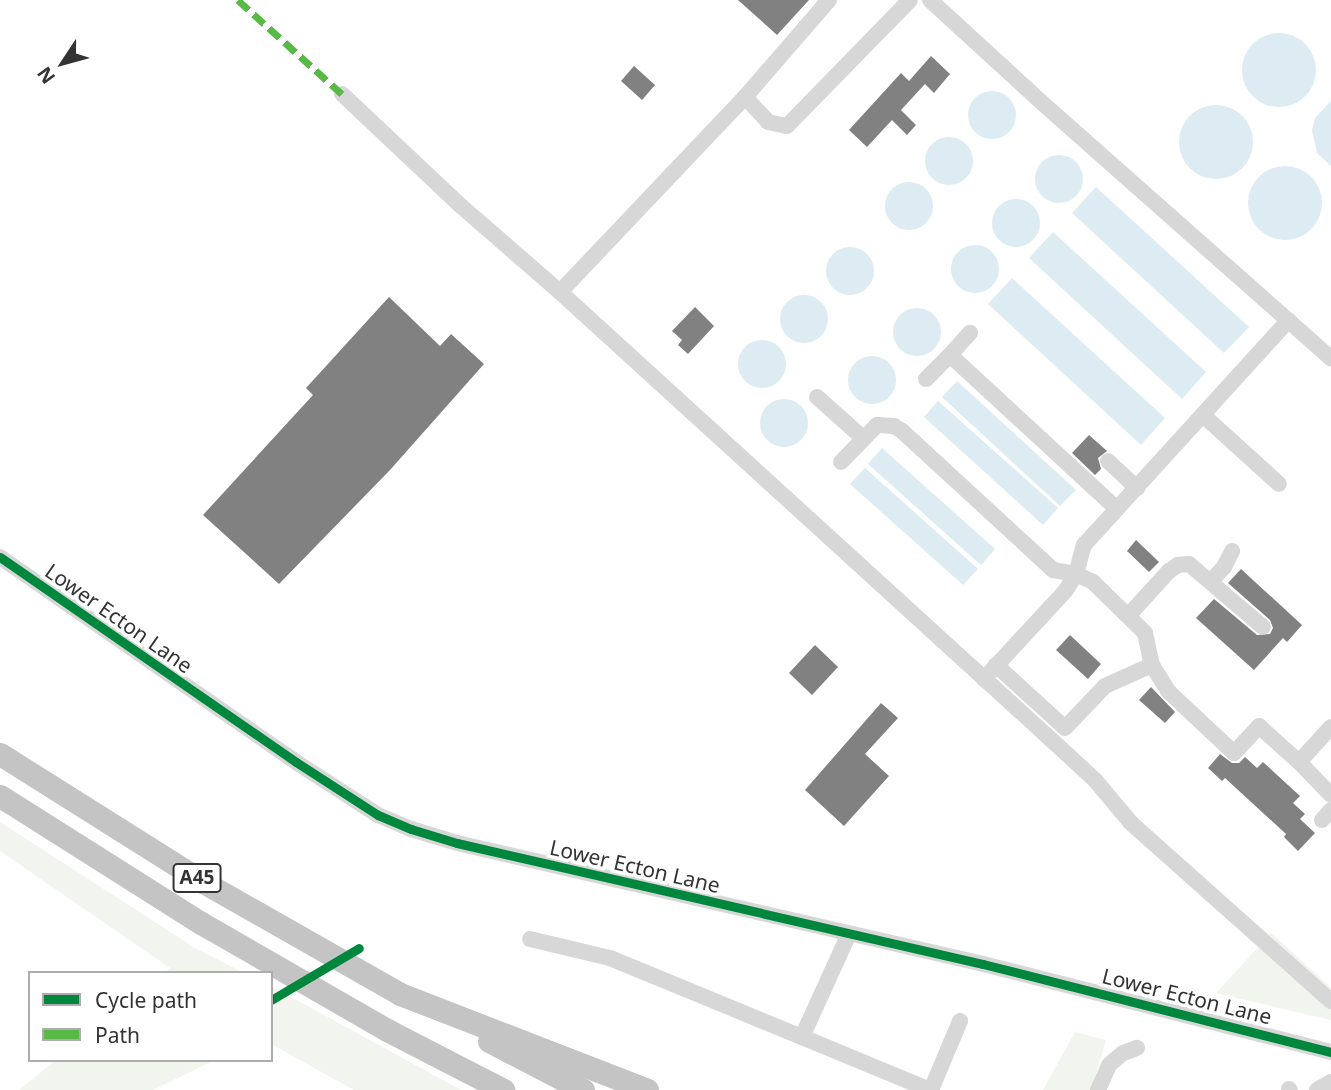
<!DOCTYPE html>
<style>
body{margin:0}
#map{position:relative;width:1331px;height:1090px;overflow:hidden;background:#fff;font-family:"Noto Sans",sans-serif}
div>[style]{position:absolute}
.green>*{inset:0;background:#f1f5ed}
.water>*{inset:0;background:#ddebf3}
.round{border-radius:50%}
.building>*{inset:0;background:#818181}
.minor>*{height:16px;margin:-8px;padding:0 8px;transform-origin:8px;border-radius:8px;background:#d7d7d7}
.highway>*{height:23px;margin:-11.5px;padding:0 11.5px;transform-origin:11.5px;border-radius:11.5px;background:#c4c4c4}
.quiet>*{height:7px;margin-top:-3.5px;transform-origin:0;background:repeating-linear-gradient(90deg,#58b947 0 14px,transparent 0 21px)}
.cycleway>*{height:9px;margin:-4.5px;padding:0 4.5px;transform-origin:4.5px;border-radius:4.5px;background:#00873e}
span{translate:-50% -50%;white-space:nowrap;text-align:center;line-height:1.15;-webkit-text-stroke:7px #fff;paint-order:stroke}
.shield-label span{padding:2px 5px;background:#fff;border:2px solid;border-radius:5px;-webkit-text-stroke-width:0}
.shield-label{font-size:19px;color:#333;font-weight:700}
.street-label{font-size:21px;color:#333}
.legend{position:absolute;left:28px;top:971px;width:245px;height:91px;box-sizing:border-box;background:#fff;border:2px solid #adadad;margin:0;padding:9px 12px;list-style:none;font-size:21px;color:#333}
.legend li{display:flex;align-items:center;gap:14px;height:35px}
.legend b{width:35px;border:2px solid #adadad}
.north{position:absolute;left:28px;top:28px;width:70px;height:70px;-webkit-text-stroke:5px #fff;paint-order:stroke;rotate:234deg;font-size:19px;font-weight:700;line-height:28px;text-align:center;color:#333}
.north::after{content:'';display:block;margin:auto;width:24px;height:32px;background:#333;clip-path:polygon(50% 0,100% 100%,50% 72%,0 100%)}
</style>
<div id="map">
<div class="green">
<i style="clip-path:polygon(0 822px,195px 948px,244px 973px,164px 973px,170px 968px,0 851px)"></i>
<i style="clip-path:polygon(1271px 933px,1331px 988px,1331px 1020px,1216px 993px)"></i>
<i style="clip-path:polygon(271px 987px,315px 1010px,461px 1090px,354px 1090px,271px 1044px)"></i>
<i style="clip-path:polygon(1075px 1032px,1106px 1040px,1091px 1090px,1043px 1090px)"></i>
<i style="clip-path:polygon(56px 1060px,215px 1060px,153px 1090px,19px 1090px)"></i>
</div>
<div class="water">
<i class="round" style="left:1242px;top:33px;width:74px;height:74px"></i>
<i class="round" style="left:968px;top:91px;width:48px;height:48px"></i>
<i style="clip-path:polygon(1331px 101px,1331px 166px,1317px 153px,1312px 130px,1315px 118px)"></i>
<i class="round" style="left:1179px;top:105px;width:74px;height:74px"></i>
<i class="round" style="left:925px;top:137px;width:48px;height:48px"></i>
<i class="round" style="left:1035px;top:155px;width:48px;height:48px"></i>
<i class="round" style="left:1248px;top:166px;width:74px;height:74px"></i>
<i class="round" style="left:885px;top:182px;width:48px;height:48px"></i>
<i style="clip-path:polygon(1096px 187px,1249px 327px,1224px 353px,1072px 213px)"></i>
<i class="round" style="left:992px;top:199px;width:48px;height:48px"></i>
<i style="clip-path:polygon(1053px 232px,1206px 372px,1182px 399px,1029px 258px)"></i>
<i class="round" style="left:951px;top:245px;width:48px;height:48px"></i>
<i class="round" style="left:826px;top:247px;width:48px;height:48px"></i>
<i style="clip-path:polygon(1012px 278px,1165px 418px,1141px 445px,988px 304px)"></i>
<i class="round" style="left:780px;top:295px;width:48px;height:48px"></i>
<i class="round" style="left:893px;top:308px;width:48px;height:48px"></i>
<i class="round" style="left:738px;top:340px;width:48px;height:48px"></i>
<i class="round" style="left:848px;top:356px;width:48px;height:48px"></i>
<i style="clip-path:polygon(957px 381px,1076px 490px,1060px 506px,942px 397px)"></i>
<i class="round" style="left:760px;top:399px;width:48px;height:48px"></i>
<i style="clip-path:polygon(938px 401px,1058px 508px,1043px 525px,924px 417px)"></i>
<i style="clip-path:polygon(882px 448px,995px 549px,981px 565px,868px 464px)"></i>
<i style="clip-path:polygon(865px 468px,978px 569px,963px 585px,850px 484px)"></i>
</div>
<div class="building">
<i style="clip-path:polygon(738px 0,809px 0,777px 35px)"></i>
<i style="clip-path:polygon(931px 56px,950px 74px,934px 93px,925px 84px,901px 110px,916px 125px,907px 135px,892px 120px,867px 147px,849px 130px,901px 73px,909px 81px)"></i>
<i style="clip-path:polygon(634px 66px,655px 85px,642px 100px,621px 81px)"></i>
<i style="clip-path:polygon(389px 297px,440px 346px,451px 334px,484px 364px,390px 470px,279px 584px,203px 515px,313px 395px,306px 388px)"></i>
<i style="clip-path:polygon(695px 307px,714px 326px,688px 354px,678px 345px,682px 340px,672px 331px)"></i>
<i style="clip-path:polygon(1089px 435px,1107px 451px,1098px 458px,1101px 469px,1095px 475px,1072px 453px)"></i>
<i style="clip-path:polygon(1136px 540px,1159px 562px,1149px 572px,1127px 551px)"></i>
<i style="clip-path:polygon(1241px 569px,1302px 625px,1287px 642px,1283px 638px,1254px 670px,1196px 618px,1214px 599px,1257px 635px,1270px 634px,1273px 628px,1270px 620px,1228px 583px)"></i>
<i style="clip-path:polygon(1070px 635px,1101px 664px,1088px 679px,1056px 650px)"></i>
<i style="clip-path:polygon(815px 645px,838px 667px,812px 695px,789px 673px)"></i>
<i style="clip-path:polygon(1151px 687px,1175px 712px,1165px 723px,1139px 700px)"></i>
<i style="clip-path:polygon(881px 703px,898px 718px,865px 754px,889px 776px,844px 826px,805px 790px)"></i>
<i style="clip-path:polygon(1220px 754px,1232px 763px,1239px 763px,1245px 757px,1257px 768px,1263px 762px,1300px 796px,1293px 803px,1305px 814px,1300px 819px,1315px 833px,1298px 851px,1284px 837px,1286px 834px,1225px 778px,1222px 781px,1208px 768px)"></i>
</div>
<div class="minor">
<i style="left:829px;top:0;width:128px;rotate:130.9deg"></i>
<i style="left:745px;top:97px;width:269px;rotate:133.5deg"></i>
<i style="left:560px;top:292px;width:656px;rotate:42.34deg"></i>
<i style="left:1045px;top:734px;width:68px;rotate:42.6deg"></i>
<i style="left:1095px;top:780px;width:56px;rotate:50.1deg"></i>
<i style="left:1131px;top:823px;width:268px;rotate:41.7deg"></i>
<i style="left:930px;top:0;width:160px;rotate:42.5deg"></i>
<i style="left:1048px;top:108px;width:378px;rotate:41.5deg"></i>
<i style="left:342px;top:94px;width:163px;rotate:43.3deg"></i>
<i style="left:461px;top:206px;width:131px;rotate:41deg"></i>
<i style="left:745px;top:97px;width:34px;rotate:47deg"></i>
<i style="left:768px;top:122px;width:19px;rotate:12deg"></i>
<i style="left:787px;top:126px;width:176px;rotate:-45.7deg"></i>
<i style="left:950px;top:355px;width:30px;rotate:-48deg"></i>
<i style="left:926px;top:379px;width:34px;rotate:-45deg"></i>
<i style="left:950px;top:355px;width:227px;rotate:42.7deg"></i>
<i style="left:817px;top:397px;width:62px;rotate:41.7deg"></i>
<i style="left:1204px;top:416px;width:101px;rotate:42.2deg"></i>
<i style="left:1108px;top:461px;width:40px;rotate:43deg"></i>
<i style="left:841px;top:462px;width:52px;rotate:-45.8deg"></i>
<i style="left:877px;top:425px;width:17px;rotate:3deg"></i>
<i style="left:894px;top:426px;width:9px;rotate:32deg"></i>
<i style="left:902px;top:431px;width:205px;rotate:42.6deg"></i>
<i style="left:1053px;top:570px;width:23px;rotate:10deg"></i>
<i style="left:1076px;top:574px;width:19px;rotate:25deg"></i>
<i style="left:1093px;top:582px;width:73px;rotate:44.4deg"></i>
<i style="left:1145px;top:633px;width:33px;rotate:78deg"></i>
<i style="left:1152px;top:665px;width:32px;rotate:58deg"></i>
<i style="left:1169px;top:692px;width:89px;rotate:43.2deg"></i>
<i style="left:1234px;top:753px;width:37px;rotate:-47deg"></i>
<i style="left:1259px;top:726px;width:54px;rotate:42deg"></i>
<i style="left:0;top:557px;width:360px;rotate:34.7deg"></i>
<i style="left:296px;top:762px;width:98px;rotate:32.9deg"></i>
<i style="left:378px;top:815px;width:36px;rotate:23deg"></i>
<i style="left:411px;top:829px;width:48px;rotate:16.9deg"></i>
<i style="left:457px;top:843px;width:540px;rotate:12.95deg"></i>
<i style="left:983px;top:964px;width:359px;rotate:14.2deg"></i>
<i style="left:1211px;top:581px;width:19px;rotate:-47deg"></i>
<i style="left:1224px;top:567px;width:18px;rotate:-63deg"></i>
<i style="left:1128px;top:616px;width:61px;rotate:-47.7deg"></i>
<i style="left:1169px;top:571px;width:11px;rotate:-34deg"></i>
<i style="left:1178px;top:565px;width:11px;rotate:-5deg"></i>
<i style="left:1189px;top:564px;width:97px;rotate:40.4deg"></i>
<i style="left:996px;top:665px;width:93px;rotate:42.4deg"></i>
<i style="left:1065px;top:728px;width:58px;rotate:-46.4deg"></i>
<i style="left:1105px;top:686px;width:51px;rotate:-24.1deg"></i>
<i style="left:984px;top:679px;width:121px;rotate:-47.3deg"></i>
<i style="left:1066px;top:590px;width:19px;rotate:-58deg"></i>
<i style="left:1076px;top:574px;width:30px;rotate:-75deg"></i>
<i style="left:1084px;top:545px;width:304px;rotate:-47.7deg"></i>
<i style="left:1331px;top:727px;width:47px;rotate:132.4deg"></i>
<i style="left:1299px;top:762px;width:46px;rotate:45.9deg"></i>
<i style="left:1322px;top:820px;width:13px;rotate:-48deg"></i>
<i style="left:530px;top:939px;width:82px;rotate:13.4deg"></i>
<i style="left:610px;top:958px;width:208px;rotate:22.4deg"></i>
<i style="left:802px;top:1037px;width:113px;rotate:-65.5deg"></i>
<i style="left:802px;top:1037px;width:139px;rotate:22.5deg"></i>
<i style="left:1289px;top:1089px;width:1px;rotate:45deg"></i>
<i style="left:931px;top:1090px;width:75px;rotate:-67.2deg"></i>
<i style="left:1098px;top:1090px;width:27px;rotate:-66deg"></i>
<i style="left:1109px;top:1065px;width:18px;rotate:-41deg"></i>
<i style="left:1123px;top:1053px;width:15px;rotate:-20deg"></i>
<i style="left:1317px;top:1090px;width:16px;rotate:-30deg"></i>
</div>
<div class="highway">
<i style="left:0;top:754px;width:242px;rotate:32.2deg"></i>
<i style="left:205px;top:883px;width:224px;rotate:29.6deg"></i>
<i style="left:400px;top:994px;width:265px;rotate:21.2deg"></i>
<i style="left:0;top:796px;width:238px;rotate:32.3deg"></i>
<i style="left:201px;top:923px;width:215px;rotate:29.9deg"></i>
<i style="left:387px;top:1030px;width:131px;rotate:27.3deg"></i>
<i style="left:489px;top:1041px;width:106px;rotate:27.5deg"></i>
</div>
<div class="quiet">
<i style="left:238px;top:0;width:140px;rotate:42.1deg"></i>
</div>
<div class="cycleway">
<i style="left:0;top:557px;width:360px;rotate:34.7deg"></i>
<i style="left:296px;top:762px;width:98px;rotate:32.9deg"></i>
<i style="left:378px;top:815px;width:36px;rotate:23deg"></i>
<i style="left:411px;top:829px;width:48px;rotate:16.9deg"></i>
<i style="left:457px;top:843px;width:540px;rotate:12.95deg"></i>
<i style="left:983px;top:964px;width:359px;rotate:14.2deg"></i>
<i style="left:271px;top:1000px;width:102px;rotate:-30.6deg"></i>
</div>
<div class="shield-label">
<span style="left:197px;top:878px">A45</span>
</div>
<div class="street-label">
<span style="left:119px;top:618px;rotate:35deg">Lower Ecton Lane</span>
<span style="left:635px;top:866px;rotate:13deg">Lower Ecton Lane</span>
<span style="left:1187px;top:996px;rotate:14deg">Lower Ecton Lane</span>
</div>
<ul class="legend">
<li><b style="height:9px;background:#00873e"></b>Cycle path</li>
<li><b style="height:9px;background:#58b947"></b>Path</li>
</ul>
<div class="north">N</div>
</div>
